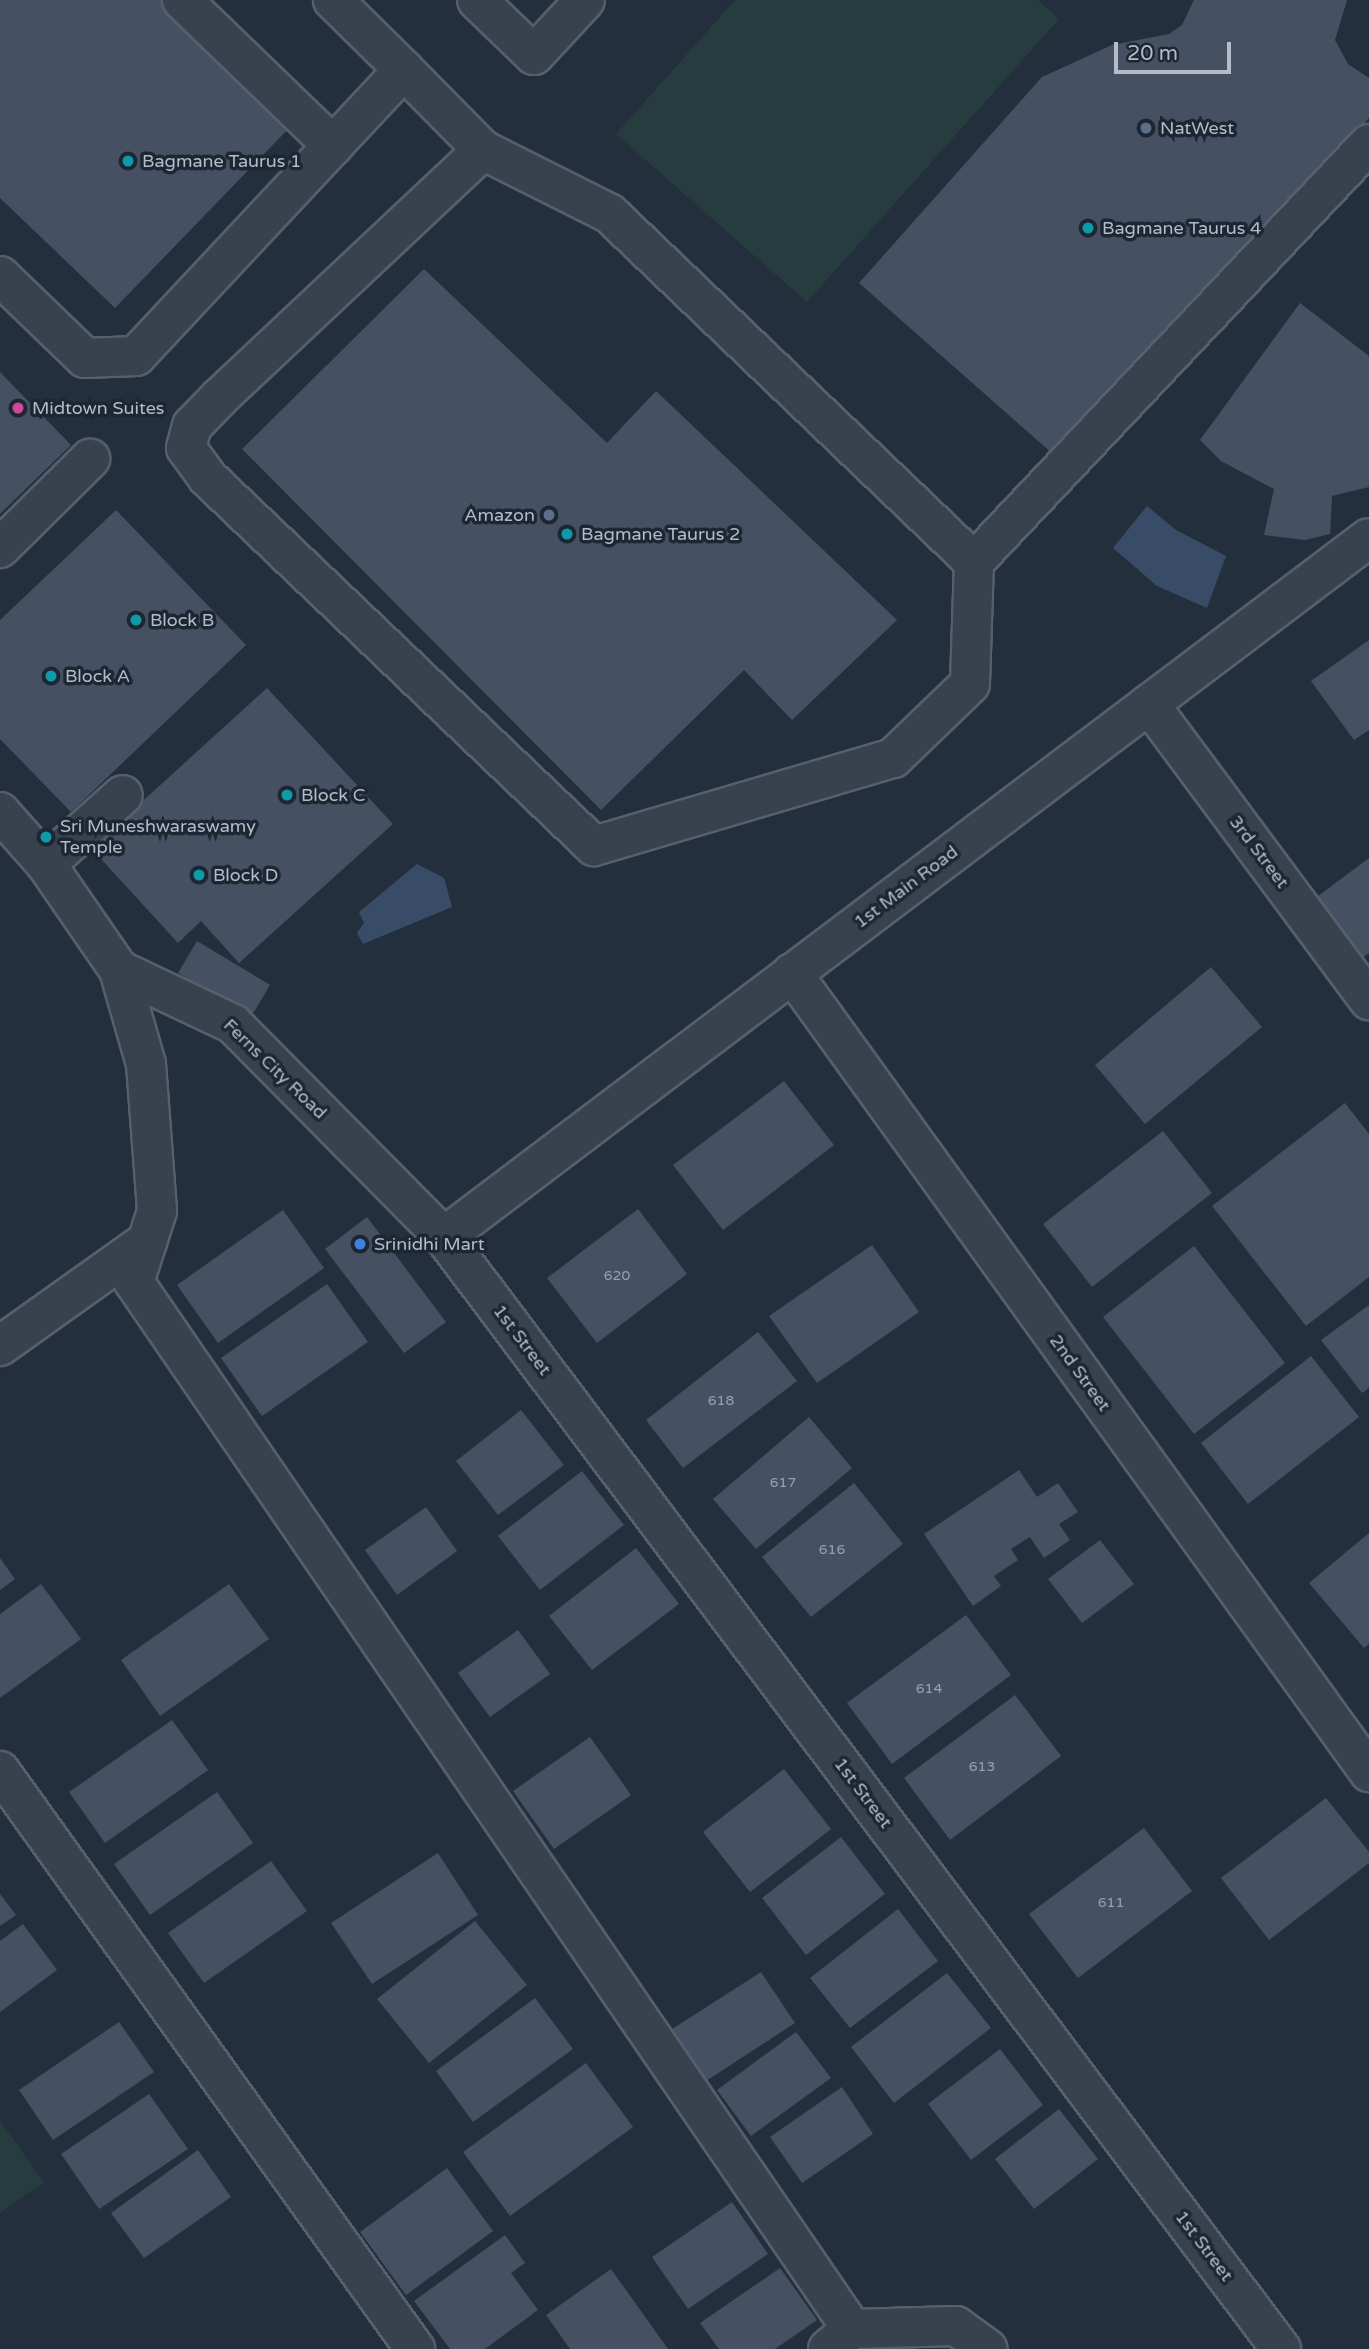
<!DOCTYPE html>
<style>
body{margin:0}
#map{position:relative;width:1369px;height:2349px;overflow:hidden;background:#242f3e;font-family:"Varela Round",sans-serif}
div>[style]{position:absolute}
.green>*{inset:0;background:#263c3f}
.water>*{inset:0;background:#394c67}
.building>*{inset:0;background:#455162}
.roads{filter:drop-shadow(2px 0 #565f6c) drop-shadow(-2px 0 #565f6c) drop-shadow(0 2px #565f6c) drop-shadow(0 -2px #565f6c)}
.minor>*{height:38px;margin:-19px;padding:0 19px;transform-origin:19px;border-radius:19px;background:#38414e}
.dots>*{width:19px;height:19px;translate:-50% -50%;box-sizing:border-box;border:4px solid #1d2633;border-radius:50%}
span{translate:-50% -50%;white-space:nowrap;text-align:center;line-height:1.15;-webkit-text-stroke:7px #1d2633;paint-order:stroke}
.number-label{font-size:14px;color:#98a1af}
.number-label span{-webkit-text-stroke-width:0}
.poi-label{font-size:18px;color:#b4bcc9}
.left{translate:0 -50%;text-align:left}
.right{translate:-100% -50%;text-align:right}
.street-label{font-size:18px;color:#b4bcc9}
.scale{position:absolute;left:1114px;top:42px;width:117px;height:32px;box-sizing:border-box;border:4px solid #b4bcc9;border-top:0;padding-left:9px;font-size:21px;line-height:24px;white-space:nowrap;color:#b4bcc9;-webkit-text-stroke:5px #1d2633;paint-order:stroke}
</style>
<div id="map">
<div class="green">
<i style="clip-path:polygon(735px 0,1038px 0,1059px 19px,807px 302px,616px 134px)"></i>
<i style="clip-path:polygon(0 2121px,44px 2182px,0 2213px)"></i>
</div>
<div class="water">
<i style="clip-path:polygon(1147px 506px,1176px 530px,1226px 556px,1207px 608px,1157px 586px,1113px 548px)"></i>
<i style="clip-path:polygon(417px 864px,444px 878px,452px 907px,363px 944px,357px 933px,364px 923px,359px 912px)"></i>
</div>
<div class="building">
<i style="clip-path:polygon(0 0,164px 0,293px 124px,115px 308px,0 198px)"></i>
<i style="clip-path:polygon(1194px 0,1347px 0,1335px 40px,1348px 64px,1369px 78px,1369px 118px,1062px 462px,859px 283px,1042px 77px,1112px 45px,1169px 34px,1182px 25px)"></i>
<i style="clip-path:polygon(424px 269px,607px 443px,656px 391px,897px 620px,792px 720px,744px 670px,601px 810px,242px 449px)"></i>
<i style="clip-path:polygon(1300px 303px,1369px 356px,1369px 487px,1332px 496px,1330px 534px,1305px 540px,1264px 535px,1274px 489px,1221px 461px,1200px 440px)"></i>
<i style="clip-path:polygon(0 372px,71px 445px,0 514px)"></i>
<i style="clip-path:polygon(116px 510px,246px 645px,71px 812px,0 739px,0 620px)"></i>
<i style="clip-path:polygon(1369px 640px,1369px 730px,1354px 740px,1311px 681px)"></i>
<i style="clip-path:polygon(267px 688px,393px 824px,239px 963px,201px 921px,178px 943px,91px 848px)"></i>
<i style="clip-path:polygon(1369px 858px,1369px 953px,1352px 965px,1306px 905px)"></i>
<i style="clip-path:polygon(197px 941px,270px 985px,251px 1017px,178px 973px)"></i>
<i style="clip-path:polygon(1211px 967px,1262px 1027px,1145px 1124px,1095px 1065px)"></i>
<i style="clip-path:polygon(784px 1081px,834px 1145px,723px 1230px,673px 1165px)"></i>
<i style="clip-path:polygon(1345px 1103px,1369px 1134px,1369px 1277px,1306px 1326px,1212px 1206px)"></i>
<i style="clip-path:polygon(1163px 1131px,1212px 1193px,1092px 1287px,1043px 1224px)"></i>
<i style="clip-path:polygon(638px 1209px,687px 1274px,597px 1343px,547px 1278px)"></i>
<i style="clip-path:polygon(283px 1210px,324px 1268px,218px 1343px,177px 1285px)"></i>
<i style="clip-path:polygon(367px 1217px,446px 1322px,404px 1353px,325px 1249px)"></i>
<i style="clip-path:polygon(872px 1245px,919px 1312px,817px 1383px,769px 1316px)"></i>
<i style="clip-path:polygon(1194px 1246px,1285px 1363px,1194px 1434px,1103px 1317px)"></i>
<i style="clip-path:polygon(327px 1284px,368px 1342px,262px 1416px,221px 1358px)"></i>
<i style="clip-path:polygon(1369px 1305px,1369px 1388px,1362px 1393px,1321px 1340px)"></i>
<i style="clip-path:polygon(758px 1332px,797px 1381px,683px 1468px,646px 1420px)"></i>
<i style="clip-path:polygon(1311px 1356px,1359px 1417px,1248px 1504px,1201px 1443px)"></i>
<i style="clip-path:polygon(521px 1410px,564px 1465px,498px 1515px,456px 1461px)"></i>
<i style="clip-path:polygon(809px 1417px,852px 1468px,756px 1549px,713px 1499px)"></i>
<i style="clip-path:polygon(1019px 1470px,1037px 1497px,1058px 1483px,1078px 1512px,1059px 1524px,1070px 1540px,1044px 1558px,1030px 1537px,1011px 1549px,1018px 1560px,994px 1576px,1001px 1586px,973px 1606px,924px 1534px)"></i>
<i style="clip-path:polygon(582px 1471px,624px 1525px,540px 1590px,498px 1536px)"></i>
<i style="clip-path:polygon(854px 1483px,903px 1544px,811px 1617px,762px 1557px)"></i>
<i style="clip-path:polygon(426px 1507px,457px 1551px,397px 1595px,365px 1550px)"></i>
<i style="clip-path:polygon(1369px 1533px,1369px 1644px,1364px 1648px,1309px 1583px)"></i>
<i style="clip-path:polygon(1100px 1540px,1134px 1584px,1082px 1623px,1048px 1579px)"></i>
<i style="clip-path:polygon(636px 1548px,679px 1604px,592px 1670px,549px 1616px)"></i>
<i style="clip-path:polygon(0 1558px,15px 1579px,0 1590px)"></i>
<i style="clip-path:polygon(41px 1584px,81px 1639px,0 1698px,0 1614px)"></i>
<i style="clip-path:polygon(229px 1584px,269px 1639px,160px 1716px,121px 1660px)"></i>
<i style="clip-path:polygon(966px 1615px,1011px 1675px,892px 1764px,847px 1703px)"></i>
<i style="clip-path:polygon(518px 1630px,550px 1674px,490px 1717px,458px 1673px)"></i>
<i style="clip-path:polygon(1015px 1695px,1061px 1756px,950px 1840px,904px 1778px)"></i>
<i style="clip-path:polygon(172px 1720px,208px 1770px,105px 1843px,69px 1792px)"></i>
<i style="clip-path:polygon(590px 1737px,631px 1795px,554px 1849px,513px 1791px)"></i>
<i style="clip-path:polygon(784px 1769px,831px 1829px,750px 1892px,703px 1832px)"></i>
<i style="clip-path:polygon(217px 1792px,253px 1843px,150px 1915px,114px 1864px)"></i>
<i style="clip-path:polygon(1326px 1798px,1369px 1852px,1369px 1863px,1269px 1940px,1221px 1878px)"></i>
<i style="clip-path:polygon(1144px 1828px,1192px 1891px,1078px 1978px,1029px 1914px)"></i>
<i style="clip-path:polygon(841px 1837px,885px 1894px,806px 1955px,762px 1898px)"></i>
<i style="clip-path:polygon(438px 1853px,478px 1915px,372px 1984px,331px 1923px)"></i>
<i style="clip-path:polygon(271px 1861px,307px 1911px,204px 1983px,168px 1933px)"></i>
<i style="clip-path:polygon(0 1894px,16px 1915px,0 1926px)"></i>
<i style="clip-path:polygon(898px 1909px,938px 1961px,850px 2028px,810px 1978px)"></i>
<i style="clip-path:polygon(475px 1921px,527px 1985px,429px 2063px,377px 1999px)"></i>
<i style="clip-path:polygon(23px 1924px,57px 1970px,0 2012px,0 1941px)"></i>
<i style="clip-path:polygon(761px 1972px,795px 2023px,703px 2083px,669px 2031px)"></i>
<i style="clip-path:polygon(947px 1973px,991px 2028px,894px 2103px,851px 2047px)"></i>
<i style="clip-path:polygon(535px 1998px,573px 2049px,473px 2122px,436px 2071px)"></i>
<i style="clip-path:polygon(119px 2022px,154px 2072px,53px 2140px,19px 2090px)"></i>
<i style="clip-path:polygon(796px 2032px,831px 2078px,751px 2136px,717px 2090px)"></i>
<i style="clip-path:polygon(1000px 2049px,1043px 2105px,971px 2160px,928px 2104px)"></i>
<i style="clip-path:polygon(586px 2063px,633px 2127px,510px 2216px,463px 2152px)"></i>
<i style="clip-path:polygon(842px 2087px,873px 2134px,802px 2183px,770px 2137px)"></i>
<i style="clip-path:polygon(149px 2094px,188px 2149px,99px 2209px,61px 2154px)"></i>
<i style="clip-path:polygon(1059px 2109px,1098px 2159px,1034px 2209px,995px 2159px)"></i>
<i style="clip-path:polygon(198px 2150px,231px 2197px,144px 2258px,111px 2213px)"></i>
<i style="clip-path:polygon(447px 2168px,493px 2231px,406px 2295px,360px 2232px)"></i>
<i style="clip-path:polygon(732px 2202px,768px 2254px,688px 2309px,652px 2257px)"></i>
<i style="clip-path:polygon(505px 2235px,525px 2263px,511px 2273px,538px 2310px,485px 2349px,450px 2349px,414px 2301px)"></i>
<i style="clip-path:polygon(780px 2268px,817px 2320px,775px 2349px,719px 2349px,700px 2323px)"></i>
<i style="clip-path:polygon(611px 2269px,668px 2349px,570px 2349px,546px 2315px)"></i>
</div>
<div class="roads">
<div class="minor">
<i style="left:182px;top:0;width:210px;rotate:44deg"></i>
<i style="left:477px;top:0;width:79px;rotate:44deg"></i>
<i style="left:534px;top:55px;width:75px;rotate:-47.2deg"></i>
<i style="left:404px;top:70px;width:112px;rotate:45.4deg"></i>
<i style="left:483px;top:150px;width:142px;rotate:26.7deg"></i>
<i style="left:610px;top:214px;width:504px;rotate:43.71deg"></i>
<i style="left:974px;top:562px;width:122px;rotate:91.9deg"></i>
<i style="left:970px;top:684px;width:107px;rotate:136.1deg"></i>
<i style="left:893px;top:758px;width:312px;rotate:163.6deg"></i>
<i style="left:594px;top:846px;width:533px;rotate:-136.37deg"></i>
<i style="left:208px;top:478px;width:37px;rotate:-126deg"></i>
<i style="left:186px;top:448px;width:23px;rotate:-75deg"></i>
<i style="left:192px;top:426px;width:40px;rotate:-46deg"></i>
<i style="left:220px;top:397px;width:361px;rotate:-43.2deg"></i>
<i style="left:0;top:276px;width:118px;rotate:44deg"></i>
<i style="left:85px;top:358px;width:51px;rotate:-2.2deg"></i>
<i style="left:136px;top:356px;width:392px;rotate:-46.9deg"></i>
<i style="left:404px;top:70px;width:100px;rotate:-135.4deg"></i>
<i style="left:0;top:548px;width:127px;rotate:-44.7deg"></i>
<i style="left:974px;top:562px;width:575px;rotate:-46.62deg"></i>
<i style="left:1149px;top:704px;width:369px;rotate:53.4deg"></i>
<i style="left:0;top:812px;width:69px;rotate:48.5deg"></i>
<i style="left:46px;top:864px;width:129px;rotate:55.4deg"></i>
<i style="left:119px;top:970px;width:126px;rotate:25.3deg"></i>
<i style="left:233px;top:1024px;width:300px;rotate:45.3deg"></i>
<i style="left:444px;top:1237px;width:1392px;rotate:53.03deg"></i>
<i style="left:46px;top:864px;width:103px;rotate:-41.9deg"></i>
<i style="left:119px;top:970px;width:98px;rotate:74deg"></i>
<i style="left:146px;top:1064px;width:147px;rotate:85.7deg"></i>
<i style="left:157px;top:1211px;width:75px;rotate:107.9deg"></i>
<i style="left:134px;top:1282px;width:1270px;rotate:55.56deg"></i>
<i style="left:792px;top:973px;width:986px;rotate:54.16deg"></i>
<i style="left:444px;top:1237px;width:1159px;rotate:-37.08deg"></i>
<i style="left:0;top:1346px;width:181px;rotate:-35.5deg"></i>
<i style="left:0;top:1771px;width:712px;rotate:54.32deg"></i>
<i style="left:828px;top:2349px;width:31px;rotate:-40deg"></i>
<i style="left:852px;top:2329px;width:104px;rotate:-1.7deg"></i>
<i style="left:956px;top:2326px;width:39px;rotate:36deg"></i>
</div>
</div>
<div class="dots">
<i style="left:1146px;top:128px;background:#5c6f8a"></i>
<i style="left:128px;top:161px;background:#0f9aa8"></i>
<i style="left:1088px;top:228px;background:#0f9aa8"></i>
<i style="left:18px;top:408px;background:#d1479c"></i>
<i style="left:549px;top:515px;background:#5c6f8a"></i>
<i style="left:567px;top:534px;background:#0f9aa8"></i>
<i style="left:136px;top:620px;background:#0f9aa8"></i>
<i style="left:51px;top:676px;background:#0f9aa8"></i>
<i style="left:287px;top:795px;background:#0f9aa8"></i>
<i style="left:46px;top:837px;background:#0f9aa8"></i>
<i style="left:199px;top:875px;background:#0f9aa8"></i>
<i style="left:360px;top:1244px;background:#3f7fe0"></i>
</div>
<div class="number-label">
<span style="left:617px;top:1276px">620</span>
<span style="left:721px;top:1401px">618</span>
<span style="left:783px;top:1483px">617</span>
<span style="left:832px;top:1550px">616</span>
<span style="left:929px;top:1689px">614</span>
<span style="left:982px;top:1767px">613</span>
<span style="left:1111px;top:1903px">611</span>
</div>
<div class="poi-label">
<span class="left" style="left:1160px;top:128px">NatWest</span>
<span class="left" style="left:142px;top:161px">Bagmane Taurus 1</span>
<span class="left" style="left:1102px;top:228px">Bagmane Taurus 4</span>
<span class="left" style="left:32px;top:408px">Midtown Suites</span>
<span class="right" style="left:535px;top:515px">Amazon</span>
<span class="left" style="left:581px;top:534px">Bagmane Taurus 2</span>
<span class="left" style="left:150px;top:620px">Block B</span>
<span class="left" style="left:65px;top:676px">Block A</span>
<span class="left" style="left:301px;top:795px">Block C</span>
<span class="left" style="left:60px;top:837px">Sri Muneshwaraswamy<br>Temple</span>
<span class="left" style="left:213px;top:875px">Block D</span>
<span class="left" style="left:374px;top:1244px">Srinidhi Mart</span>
</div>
<div class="street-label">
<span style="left:1259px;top:852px;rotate:53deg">3rd Street</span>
<span style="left:906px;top:887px;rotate:-37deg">1st Main Road</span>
<span style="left:275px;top:1069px;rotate:44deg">Ferns City Road</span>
<span style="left:522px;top:1340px;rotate:53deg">1st Street</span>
<span style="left:1080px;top:1373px;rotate:54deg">2nd Street</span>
<span style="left:863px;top:1793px;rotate:53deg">1st Street</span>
<span style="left:1204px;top:2246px;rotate:53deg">1st Street</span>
</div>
<div class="scale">20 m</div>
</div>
